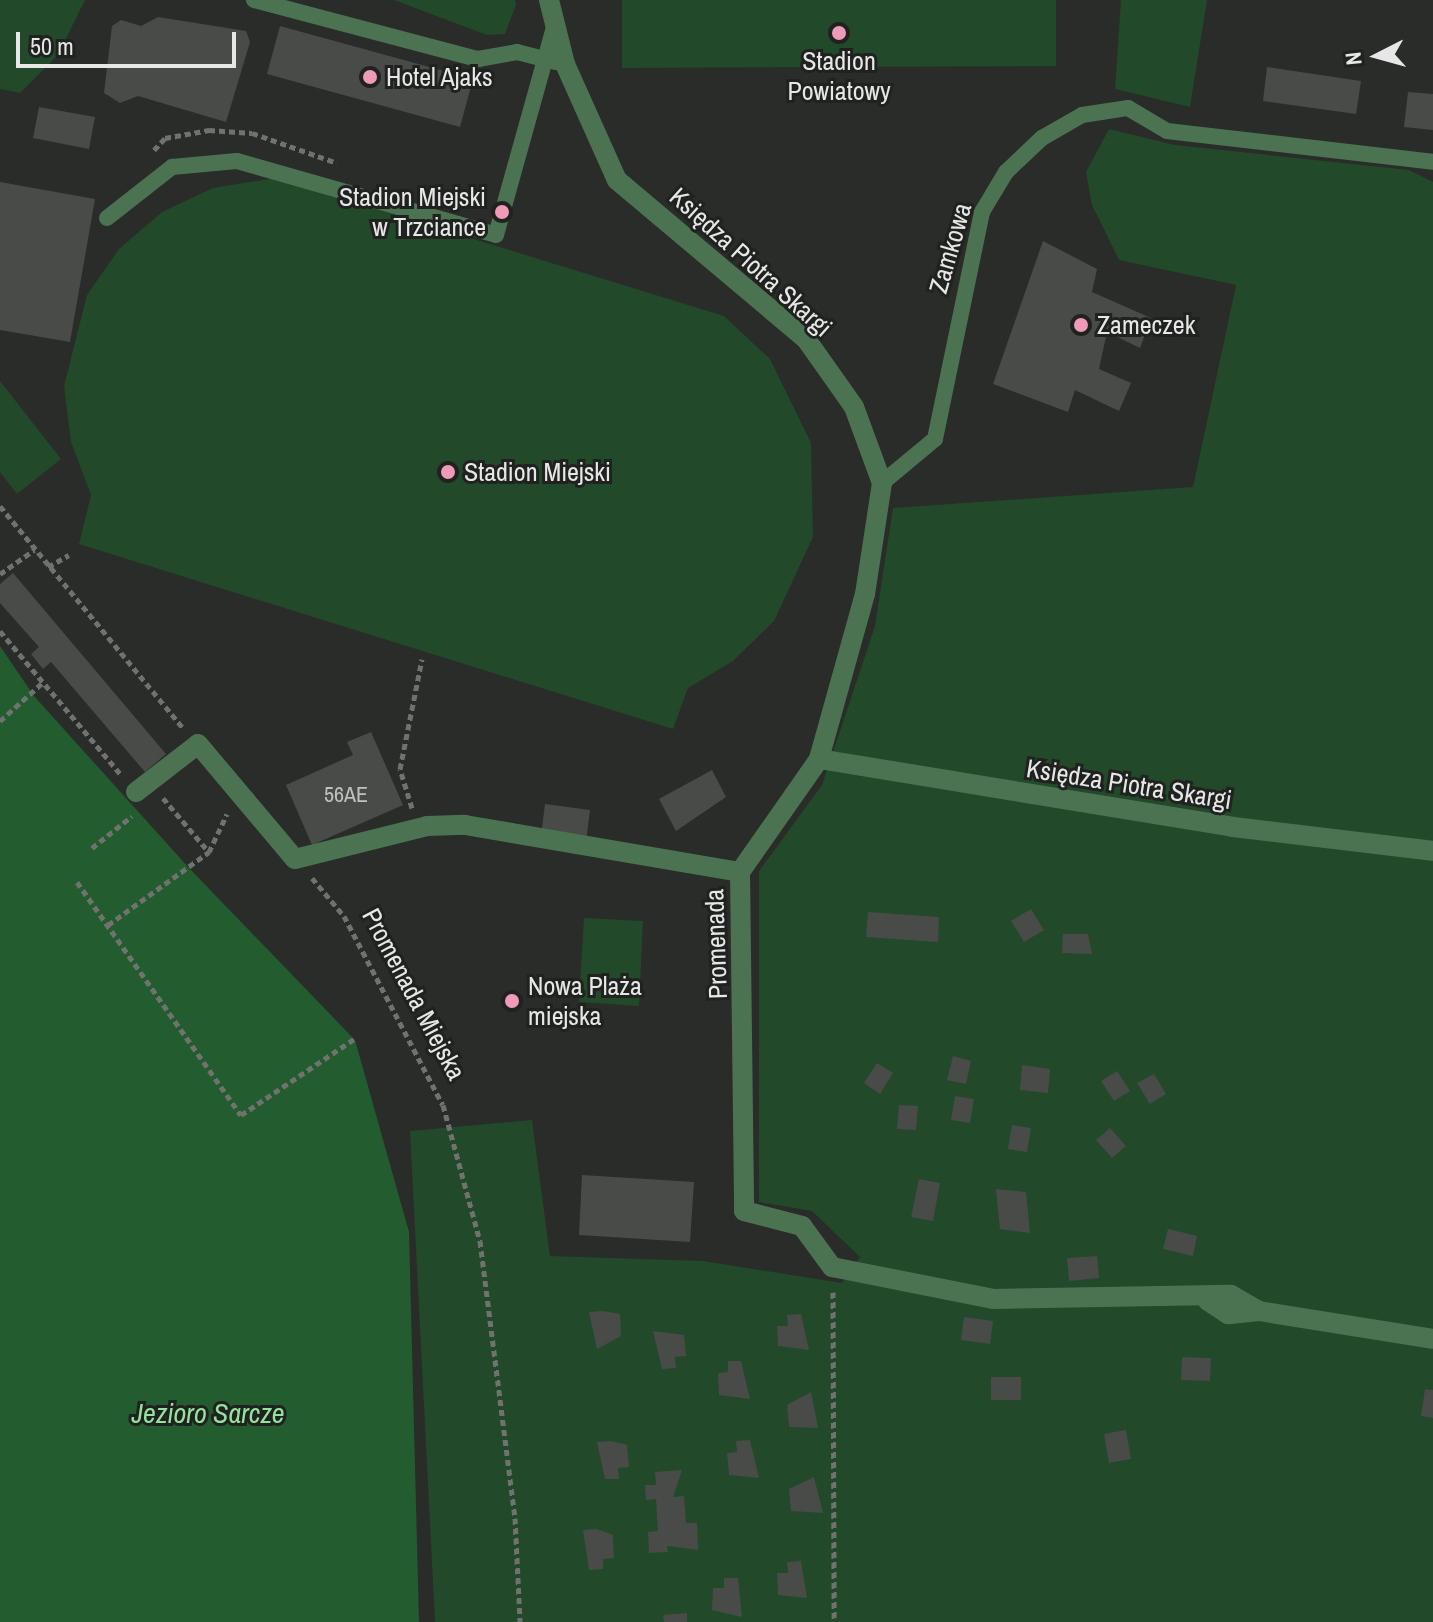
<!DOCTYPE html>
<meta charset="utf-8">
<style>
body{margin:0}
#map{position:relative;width:1433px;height:1622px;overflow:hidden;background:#292c29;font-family:"Archivo Narrow",sans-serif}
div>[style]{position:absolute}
.green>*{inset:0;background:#224929}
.water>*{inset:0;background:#235c2e}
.building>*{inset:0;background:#494b49}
.path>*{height:5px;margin-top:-2.5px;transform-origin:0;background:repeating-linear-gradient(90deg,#707270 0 6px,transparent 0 10px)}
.lane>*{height:16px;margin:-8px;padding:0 8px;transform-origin:8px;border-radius:8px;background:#4c7351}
.street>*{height:20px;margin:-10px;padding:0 10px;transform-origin:10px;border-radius:10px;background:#4c7351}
.dots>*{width:22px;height:22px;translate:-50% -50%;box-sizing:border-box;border:4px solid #202220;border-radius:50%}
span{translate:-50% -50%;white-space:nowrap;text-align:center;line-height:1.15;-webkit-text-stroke:6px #202220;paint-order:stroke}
.number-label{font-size:22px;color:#bfc0bf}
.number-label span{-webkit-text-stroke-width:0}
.poi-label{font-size:26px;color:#e6e7e6}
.left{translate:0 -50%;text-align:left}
.right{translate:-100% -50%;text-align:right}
.street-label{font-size:26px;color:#e6e7e6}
.water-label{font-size:28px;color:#92e49d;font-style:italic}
.north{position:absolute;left:1337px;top:16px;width:80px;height:80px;-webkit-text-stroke:6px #202220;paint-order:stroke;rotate:264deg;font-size:22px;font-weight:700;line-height:32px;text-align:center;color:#e6e7e6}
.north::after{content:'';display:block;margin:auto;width:28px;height:36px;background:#e6e7e6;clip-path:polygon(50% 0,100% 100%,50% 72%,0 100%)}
.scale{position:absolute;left:16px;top:32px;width:220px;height:36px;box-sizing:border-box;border:4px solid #e6e7e6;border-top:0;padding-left:10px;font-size:24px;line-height:28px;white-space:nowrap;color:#e6e7e6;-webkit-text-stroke:6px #202220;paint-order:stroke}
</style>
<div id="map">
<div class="green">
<i style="clip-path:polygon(0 0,85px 0,58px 55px,20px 93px,0 89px)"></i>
<i style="clip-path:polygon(394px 0,515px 0,516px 5px,505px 34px,487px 35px)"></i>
<i style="clip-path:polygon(622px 0,1056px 0,1056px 66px,622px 68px)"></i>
<i style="clip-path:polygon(1121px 0,1207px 0,1190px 107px,1115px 89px)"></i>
<i style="clip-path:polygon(1109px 129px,1175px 145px,1409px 170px,1433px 182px,1433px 1622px,435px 1622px,410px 1131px,532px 1120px,550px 1256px,703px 1261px,842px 1283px,860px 1257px,812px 1211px,759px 1202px,759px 871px,822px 785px,875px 626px,893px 508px,1193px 487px,1236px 285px,1119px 260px,1092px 205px,1086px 172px)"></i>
<i style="clip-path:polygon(275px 178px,724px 316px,770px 359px,811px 443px,813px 537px,774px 621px,733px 661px,688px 688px,673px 729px,79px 544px,91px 495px,71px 442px,64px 386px,87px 295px,119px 249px,162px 212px,213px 188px)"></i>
<i style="clip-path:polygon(0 381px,61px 459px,17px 494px,0 472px)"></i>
<i style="clip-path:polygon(584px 918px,643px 921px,639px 1006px,579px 1002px)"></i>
</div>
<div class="water">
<i style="clip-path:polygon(0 646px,34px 696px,189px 868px,355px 1040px,409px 1232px,419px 1622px,0 1622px)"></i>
</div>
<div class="building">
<i style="clip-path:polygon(158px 17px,246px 31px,250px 42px,226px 122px,138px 96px,120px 103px,104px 93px,112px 26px,121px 20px,141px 26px)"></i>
<i style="clip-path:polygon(280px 26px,473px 79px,460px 127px,267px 74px)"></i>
<i style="clip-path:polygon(1267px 67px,1361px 81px,1356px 114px,1263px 101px)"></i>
<i style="clip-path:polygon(1408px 92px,1433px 94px,1433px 130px,1404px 127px)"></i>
<i style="clip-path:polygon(39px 107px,95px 117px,89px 149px,33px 138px)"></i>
<i style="clip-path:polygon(0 182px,95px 199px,70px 342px,0 330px)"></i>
<i style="clip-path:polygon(1043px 241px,1097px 269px,1092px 292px,1151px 318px,1140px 348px,1107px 332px,1099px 369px,1131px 383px,1119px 411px,1075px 390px,1068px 412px,993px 384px)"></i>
<i style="clip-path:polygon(13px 573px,166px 754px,145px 772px,51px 662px,43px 669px,31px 654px,39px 647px,0 603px,0 584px)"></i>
<i style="clip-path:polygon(371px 732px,403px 805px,312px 845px,286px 785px,353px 755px,347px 742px)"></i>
<i style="clip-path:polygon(712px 770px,726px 797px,676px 831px,659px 799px)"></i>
<i style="clip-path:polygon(545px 804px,590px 810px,586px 842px,541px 836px)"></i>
<i style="clip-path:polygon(1031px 909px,1044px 930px,1024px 942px,1011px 921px)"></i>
<i style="clip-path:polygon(868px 912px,939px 917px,938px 942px,866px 937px)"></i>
<i style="clip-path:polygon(1063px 934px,1088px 934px,1092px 954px,1062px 953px)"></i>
<i style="clip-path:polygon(953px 1056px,971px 1061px,966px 1084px,947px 1080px)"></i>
<i style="clip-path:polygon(877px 1063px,893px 1073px,880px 1094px,864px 1083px)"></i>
<i style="clip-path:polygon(1022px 1065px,1050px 1069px,1048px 1093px,1020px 1090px)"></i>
<i style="clip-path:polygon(1117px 1071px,1130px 1091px,1114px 1101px,1101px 1081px)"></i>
<i style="clip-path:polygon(1154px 1074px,1166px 1094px,1150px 1104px,1137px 1083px)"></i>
<i style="clip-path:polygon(955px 1096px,974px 1099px,970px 1123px,951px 1120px)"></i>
<i style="clip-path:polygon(899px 1105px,918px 1106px,916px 1130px,897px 1129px)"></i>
<i style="clip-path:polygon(1012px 1125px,1031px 1128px,1027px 1152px,1008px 1149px)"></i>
<i style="clip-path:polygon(1110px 1128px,1126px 1146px,1112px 1158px,1096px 1140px)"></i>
<i style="clip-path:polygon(582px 1175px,694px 1182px,690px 1242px,579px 1235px)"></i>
<i style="clip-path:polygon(919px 1179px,940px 1183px,933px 1221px,911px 1217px)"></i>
<i style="clip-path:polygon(996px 1189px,1026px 1192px,1030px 1233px,1000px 1229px)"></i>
<i style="clip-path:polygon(1168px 1229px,1197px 1236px,1193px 1256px,1163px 1249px)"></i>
<i style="clip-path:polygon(1097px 1256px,1099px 1278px,1069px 1281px,1067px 1258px)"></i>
<i style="clip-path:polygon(603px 1311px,620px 1314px,621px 1336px,597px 1349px,589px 1312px)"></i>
<i style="clip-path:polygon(801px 1314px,809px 1350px,778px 1346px,777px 1326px,788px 1326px,787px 1315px)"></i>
<i style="clip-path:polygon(964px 1317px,993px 1321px,990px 1344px,961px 1340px)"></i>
<i style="clip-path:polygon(653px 1331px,684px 1335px,686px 1356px,675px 1357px,676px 1368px,662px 1369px)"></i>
<i style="clip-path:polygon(1182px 1357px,1211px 1358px,1210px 1381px,1181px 1380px)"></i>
<i style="clip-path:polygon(728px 1361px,741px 1361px,750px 1399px,719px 1395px,718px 1373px,728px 1372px)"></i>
<i style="clip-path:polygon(991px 1377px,1021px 1377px,1021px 1400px,991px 1400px)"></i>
<i style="clip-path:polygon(1425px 1389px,1433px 1390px,1433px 1418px,1421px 1416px)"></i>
<i style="clip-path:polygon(811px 1392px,818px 1428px,789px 1427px,787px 1405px)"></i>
<i style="clip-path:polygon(1126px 1430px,1131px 1459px,1109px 1463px,1104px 1434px)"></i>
<i style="clip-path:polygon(750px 1440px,759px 1478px,729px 1475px,727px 1453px,737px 1452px,736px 1441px)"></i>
<i style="clip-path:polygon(611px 1441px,627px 1445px,629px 1467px,618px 1468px,619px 1479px,605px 1479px,597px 1442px)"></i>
<i style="clip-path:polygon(682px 1470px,673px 1497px,684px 1496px,686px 1523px,697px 1523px,698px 1550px,667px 1546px,668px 1552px,649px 1553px,648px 1532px,658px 1531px,656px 1499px,646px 1500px,645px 1485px,656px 1485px,655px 1472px)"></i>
<i style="clip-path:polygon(814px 1477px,823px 1513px,791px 1511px,789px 1489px)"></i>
<i style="clip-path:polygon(597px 1529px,613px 1535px,614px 1558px,603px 1559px,603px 1569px,589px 1570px,583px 1530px)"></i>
<i style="clip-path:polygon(801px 1561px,807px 1598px,778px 1595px,777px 1573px,788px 1573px,787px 1562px)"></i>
<i style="clip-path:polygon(724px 1578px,738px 1578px,742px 1617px,712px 1610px,713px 1588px,724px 1588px)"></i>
<i style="clip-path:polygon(687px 1613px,687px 1622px,664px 1622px,663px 1615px)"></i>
</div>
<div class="path">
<i style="left:154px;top:150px;width:16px;rotate:-47deg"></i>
<i style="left:165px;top:138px;width:45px;rotate:-10.3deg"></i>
<i style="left:209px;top:130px;width:43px;rotate:4deg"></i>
<i style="left:252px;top:133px;width:90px;rotate:19.4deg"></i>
<i style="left:0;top:506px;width:289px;rotate:50.5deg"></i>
<i style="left:48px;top:567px;width:24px;rotate:-30deg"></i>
<i style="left:0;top:574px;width:42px;rotate:-35.2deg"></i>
<i style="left:0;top:631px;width:189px;rotate:49.9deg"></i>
<i style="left:0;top:721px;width:57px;rotate:-42.1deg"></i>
<i style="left:163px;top:798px;width:71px;rotate:49.6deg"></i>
<i style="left:412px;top:808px;width:41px;rotate:-107.1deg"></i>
<i style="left:400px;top:769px;width:112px;rotate:-78.7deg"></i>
<i style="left:92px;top:848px;width:51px;rotate:-38.7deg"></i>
<i style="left:312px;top:878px;width:50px;rotate:49.9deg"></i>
<i style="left:344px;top:916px;width:213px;rotate:62.4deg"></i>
<i style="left:443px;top:1105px;width:141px;rotate:74.8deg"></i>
<i style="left:480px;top:1241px;width:279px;rotate:82.8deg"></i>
<i style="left:515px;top:1518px;width:104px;rotate:87.2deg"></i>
<i style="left:77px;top:882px;width:285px;rotate:54.9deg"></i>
<i style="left:241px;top:1115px;width:136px;rotate:-33.9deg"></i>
<i style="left:108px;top:925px;width:125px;rotate:-35.9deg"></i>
<i style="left:209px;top:852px;width:42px;rotate:-64.7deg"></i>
<i style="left:833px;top:1292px;width:330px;rotate:89.8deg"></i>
</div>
<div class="lane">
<i style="left:254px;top:0;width:232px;rotate:14.8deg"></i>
<i style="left:478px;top:59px;width:40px;rotate:-10deg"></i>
<i style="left:517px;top:52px;width:40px;rotate:14.4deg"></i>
<i style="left:107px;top:218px;width:83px;rotate:-38.1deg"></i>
<i style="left:172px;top:167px;width:65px;rotate:-5.3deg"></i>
<i style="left:237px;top:161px;width:269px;rotate:15.9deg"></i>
<i style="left:496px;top:235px;width:219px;rotate:-74.4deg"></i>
<i style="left:882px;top:483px;width:69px;rotate:-39.7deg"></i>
<i style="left:935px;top:439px;width:232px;rotate:-78.3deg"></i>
<i style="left:982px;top:212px;width:47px;rotate:-59deg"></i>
<i style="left:1006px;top:172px;width:50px;rotate:-43.4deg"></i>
<i style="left:1042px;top:138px;width:46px;rotate:-29.9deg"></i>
<i style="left:1082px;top:115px;width:47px;rotate:-8.7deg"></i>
<i style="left:1128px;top:108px;width:45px;rotate:30.5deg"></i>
<i style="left:1167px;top:131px;width:268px;rotate:6.6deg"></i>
</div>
<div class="street">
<i style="left:549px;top:0;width:66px;rotate:76deg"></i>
<i style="left:565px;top:64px;width:127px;rotate:65.9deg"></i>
<i style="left:617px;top:180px;width:247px;rotate:40.1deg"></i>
<i style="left:806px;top:339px;width:83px;rotate:54.8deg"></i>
<i style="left:854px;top:407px;width:81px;rotate:69.8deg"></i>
<i style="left:882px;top:483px;width:112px;rotate:98.7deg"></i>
<i style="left:865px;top:594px;width:171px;rotate:105.6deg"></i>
<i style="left:136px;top:792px;width:78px;rotate:-37.7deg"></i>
<i style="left:198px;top:744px;width:150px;rotate:49.9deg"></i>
<i style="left:295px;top:859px;width:136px;rotate:-14deg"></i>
<i style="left:427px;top:826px;width:38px;rotate:-2deg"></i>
<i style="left:465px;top:825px;width:279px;rotate:9.7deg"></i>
<i style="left:740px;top:872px;width:339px;rotate:89.3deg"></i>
<i style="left:744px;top:1211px;width:60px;rotate:14.5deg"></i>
<i style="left:802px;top:1226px;width:51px;rotate:53.8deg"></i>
<i style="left:832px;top:1267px;width:164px;rotate:11.2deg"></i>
<i style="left:993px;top:1299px;width:238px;rotate:-1deg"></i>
<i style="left:1231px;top:1295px;width:32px;rotate:30deg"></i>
<i style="left:1259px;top:1311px;width:31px;rotate:174deg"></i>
<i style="left:1228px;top:1314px;width:24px;rotate:-147deg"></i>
<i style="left:740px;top:872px;width:138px;rotate:-55deg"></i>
<i style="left:819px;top:759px;width:420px;rotate:9.3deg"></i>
<i style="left:1233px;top:827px;width:201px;rotate:6.8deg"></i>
<i style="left:1259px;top:1311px;width:176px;rotate:9.1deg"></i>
</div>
<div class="dots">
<i style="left:839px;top:33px;background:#ef9ab8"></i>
<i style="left:370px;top:77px;background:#ef9ab8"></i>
<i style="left:502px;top:212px;background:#ef9ab8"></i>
<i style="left:1081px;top:325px;background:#ef9ab8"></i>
<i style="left:448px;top:472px;background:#ef9ab8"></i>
<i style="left:512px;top:1001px;background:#ef9ab8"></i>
</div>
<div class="number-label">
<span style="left:346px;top:795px">56AE</span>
</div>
<div class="poi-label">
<span style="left:839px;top:76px">Stadion<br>Powiatowy</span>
<span class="left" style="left:386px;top:77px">Hotel Ajaks</span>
<span class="right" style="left:486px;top:212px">Stadion Miejski<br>w Trzciance</span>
<span class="left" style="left:1097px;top:325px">Zameczek</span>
<span class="left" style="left:464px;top:472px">Stadion Miejski</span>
<span class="left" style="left:528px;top:1001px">Nowa Plaża<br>miejska</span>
</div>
<div class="street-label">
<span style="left:950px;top:248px;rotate:-74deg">Zamkowa</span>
<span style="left:751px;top:262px;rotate:42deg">Księdza Piotra Skargi</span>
<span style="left:1129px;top:784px;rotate:9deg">Księdza Piotra Skargi</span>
<span style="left:716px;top:944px;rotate:-92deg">Promenada</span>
<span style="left:414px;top:994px;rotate:62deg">Promenada Miejska</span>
</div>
<div class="water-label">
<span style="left:208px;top:1413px">Jezioro Sarcze</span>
</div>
<div class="north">N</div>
<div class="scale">50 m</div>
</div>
